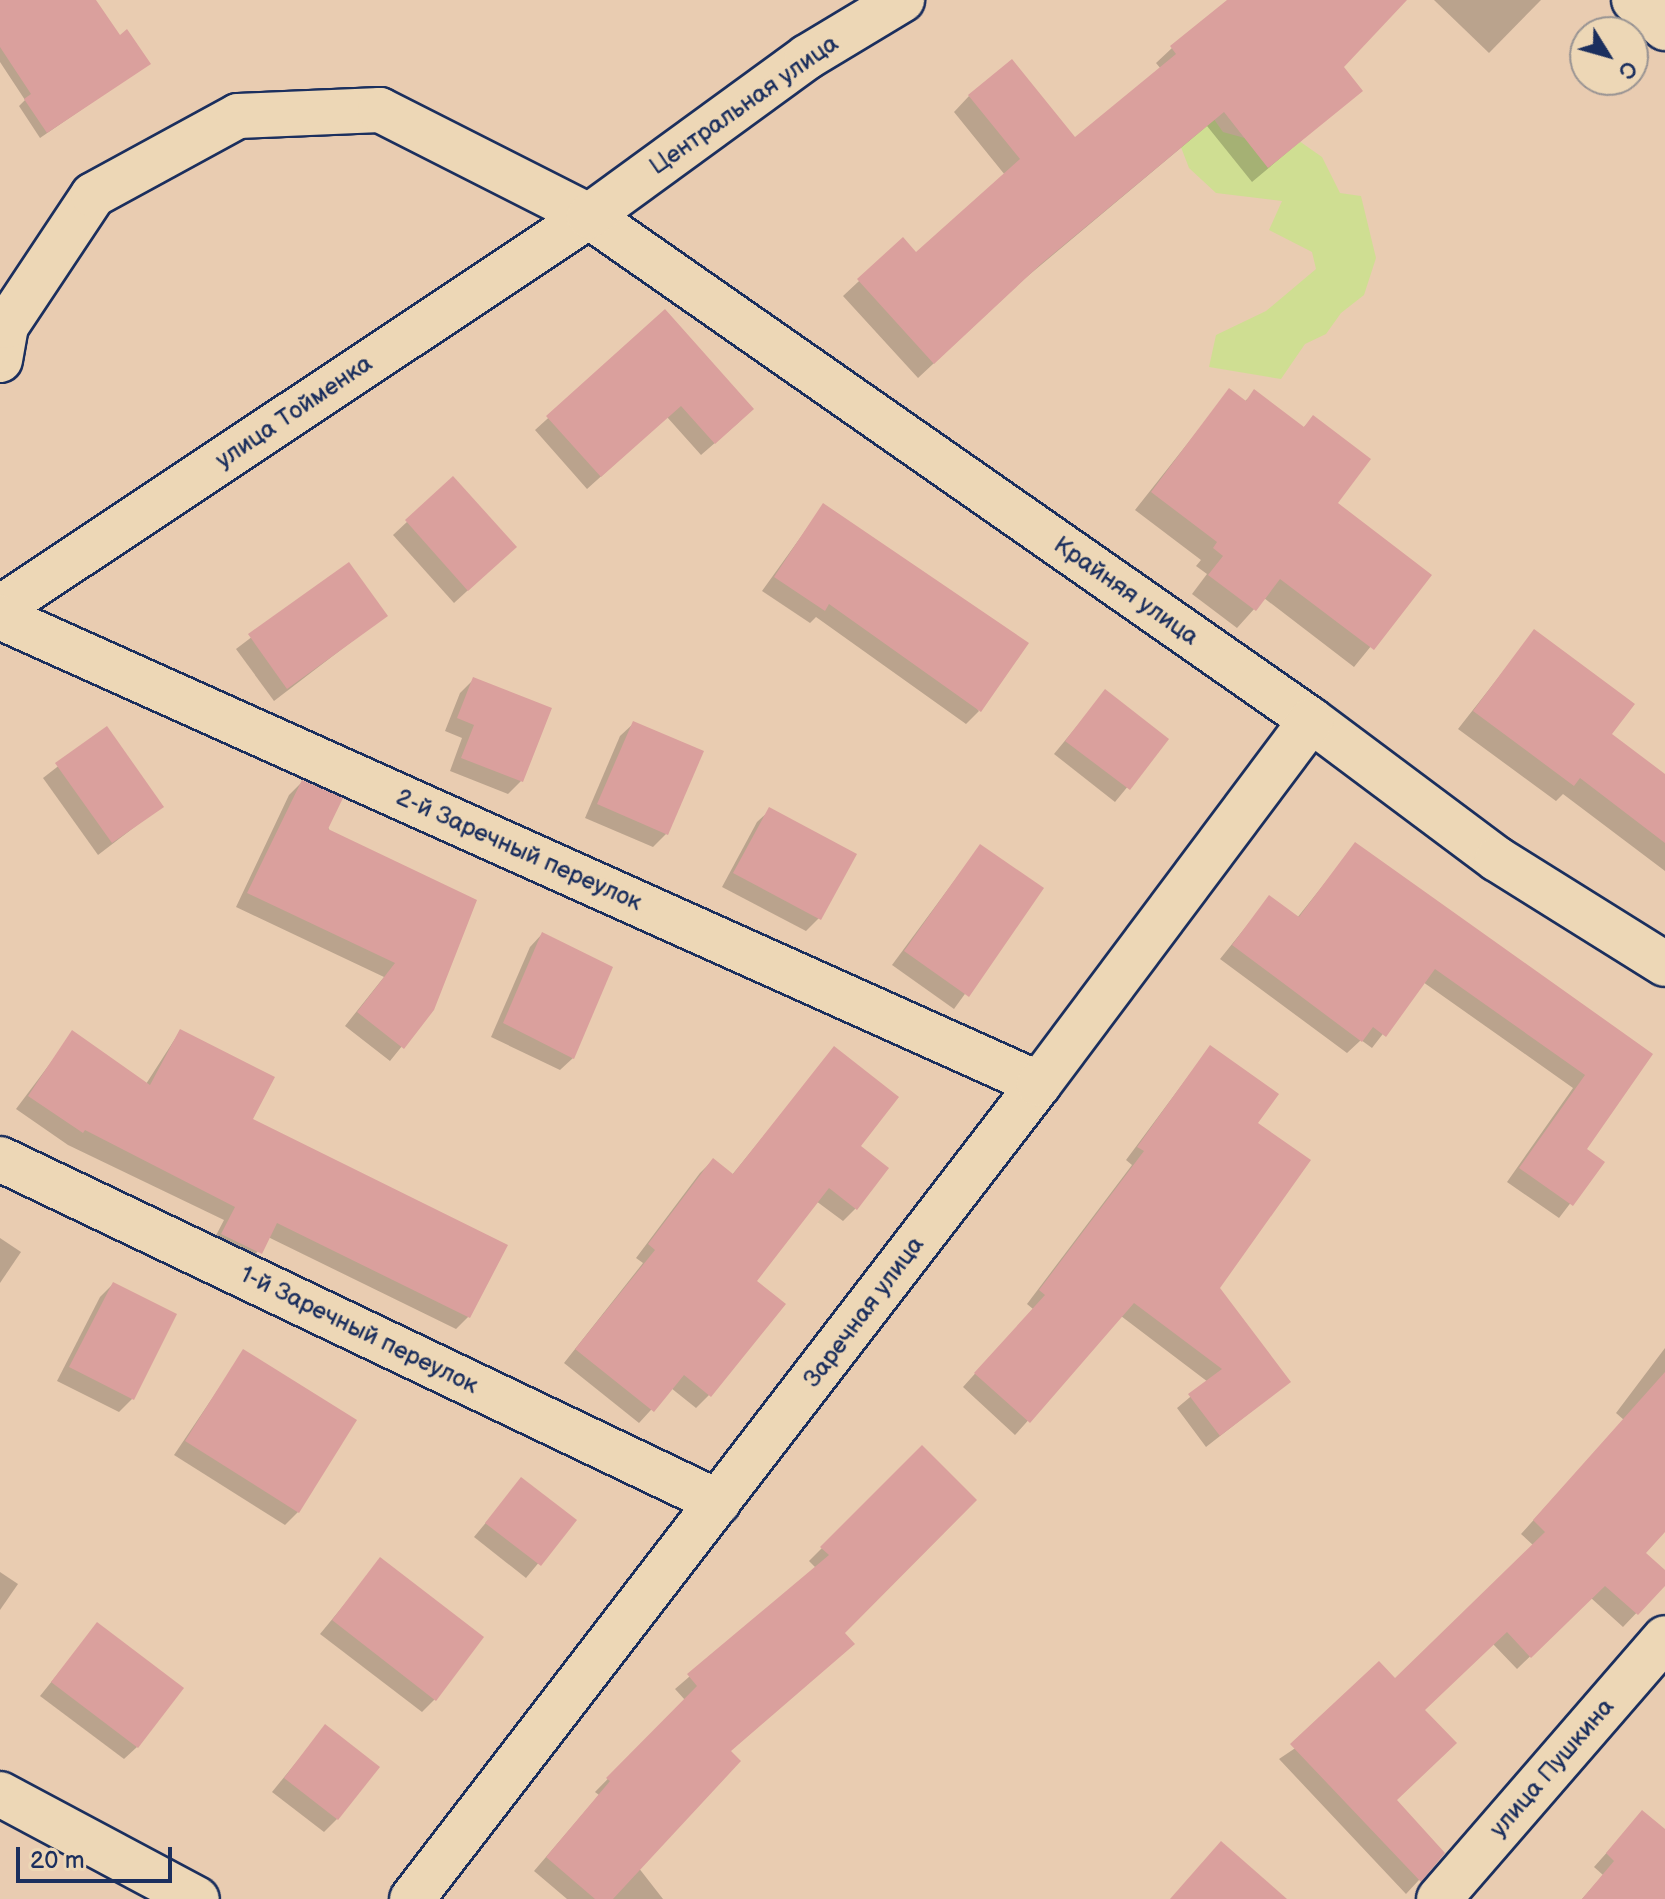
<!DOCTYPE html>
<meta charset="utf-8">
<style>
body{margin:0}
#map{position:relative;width:1665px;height:1899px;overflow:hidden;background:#e9ccb1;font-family:"Balsamiq Sans",sans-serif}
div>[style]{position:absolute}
.green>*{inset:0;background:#cfde92}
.shadow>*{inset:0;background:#0003}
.building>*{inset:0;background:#daa09d}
.roads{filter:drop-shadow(2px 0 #1b2f5e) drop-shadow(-2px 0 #1b2f5e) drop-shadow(0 2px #1b2f5e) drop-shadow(0 -2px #1b2f5e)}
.minor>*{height:44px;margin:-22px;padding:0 22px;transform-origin:22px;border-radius:22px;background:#edd7b6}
span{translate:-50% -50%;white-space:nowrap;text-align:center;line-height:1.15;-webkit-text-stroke:6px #edd7b6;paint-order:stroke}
.street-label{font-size:24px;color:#1b2f5e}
.north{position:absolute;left:1569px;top:16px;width:80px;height:80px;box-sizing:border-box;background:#edd7b6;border:2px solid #999493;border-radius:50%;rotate:127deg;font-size:22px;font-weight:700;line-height:32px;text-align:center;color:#1b2f5e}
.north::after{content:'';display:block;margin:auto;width:28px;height:36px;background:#1b2f5e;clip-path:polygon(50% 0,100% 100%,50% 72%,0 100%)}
.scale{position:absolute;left:16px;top:1847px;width:156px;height:36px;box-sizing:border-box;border:4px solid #1b2f5e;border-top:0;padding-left:10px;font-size:24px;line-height:28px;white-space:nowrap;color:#1b2f5e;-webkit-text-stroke:6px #edd7b6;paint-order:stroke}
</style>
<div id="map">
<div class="green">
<i style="clip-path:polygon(1201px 101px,1223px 132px,1259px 142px,1292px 136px,1322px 157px,1340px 193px,1361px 196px,1376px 258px,1364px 295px,1341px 313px,1326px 334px,1305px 344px,1281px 379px,1209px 367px,1216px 335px,1266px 311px,1316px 269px,1312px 252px,1269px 230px,1282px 201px,1216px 193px,1189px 168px,1169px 116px)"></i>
</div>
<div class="shadow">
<i style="clip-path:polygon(13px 0,94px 0,119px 38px,148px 64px,40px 138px,19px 106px,25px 100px,0 62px,0 9px)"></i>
<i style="clip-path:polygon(1231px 0,1404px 0,1341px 67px,1360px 91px,1252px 182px,1207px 126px,1023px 280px,918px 378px,843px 296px,903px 240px,916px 254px,1005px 175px,954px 112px,969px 96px,1074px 140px,1161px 69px,1156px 63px,1172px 48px)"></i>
<i style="clip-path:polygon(1434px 0,1541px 0,1489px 53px)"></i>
<i style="clip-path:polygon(665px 312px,739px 422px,701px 455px,667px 417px,587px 489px,535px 430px)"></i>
<i style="clip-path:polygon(1229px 391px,1244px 402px,1255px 392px,1303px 428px,1313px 418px,1335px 503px,1429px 575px,1354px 667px,1264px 598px,1237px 628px,1192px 594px,1207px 574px,1196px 566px,1201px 560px,1135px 510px)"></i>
<i style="clip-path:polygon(453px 479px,501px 560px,454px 603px,393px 535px)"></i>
<i style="clip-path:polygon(823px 506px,979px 711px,966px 724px,816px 617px,810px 623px,762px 591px)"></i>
<i style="clip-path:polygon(348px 564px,385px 616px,274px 701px,236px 649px)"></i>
<i style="clip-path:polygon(1534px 632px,1609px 734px,1665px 776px,1665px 871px,1563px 794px,1556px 801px,1458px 729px)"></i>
<i style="clip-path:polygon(473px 680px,521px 781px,508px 794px,450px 771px,462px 738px,445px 731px,460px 693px)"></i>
<i style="clip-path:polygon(1105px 692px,1166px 740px,1115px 802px,1054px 754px)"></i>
<i style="clip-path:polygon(634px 723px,666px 834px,653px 847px,585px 818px,620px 736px)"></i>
<i style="clip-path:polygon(106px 729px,162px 806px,98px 855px,43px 778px)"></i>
<i style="clip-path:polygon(302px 782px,432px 1009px,390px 1061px,345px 1026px,384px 977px,236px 907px,289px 795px)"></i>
<i style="clip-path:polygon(770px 810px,819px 918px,806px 931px,722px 887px,757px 822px)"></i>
<i style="clip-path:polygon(1356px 844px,1651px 1055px,1584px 1149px,1602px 1162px,1559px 1218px,1507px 1182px,1573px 1088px,1423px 982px,1372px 1048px,1361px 1040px,1347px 1053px,1220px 959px,1269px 898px,1297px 918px)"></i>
<i style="clip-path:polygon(980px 846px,1041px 889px,954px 1009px,892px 965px)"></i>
<i style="clip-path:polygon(542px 934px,573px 1058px,560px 1070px,491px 1037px,530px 947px)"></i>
<i style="clip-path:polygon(180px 1031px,250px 1120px,469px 1316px,456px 1329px,268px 1237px,247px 1266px,210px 1247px,224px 1220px,68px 1145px,16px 1109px,73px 1033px,146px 1084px)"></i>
<i style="clip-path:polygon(1210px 1047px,1256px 1123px,1218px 1288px,1289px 1382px,1206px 1447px,1177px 1408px,1208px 1382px,1121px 1316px,1015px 1435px,963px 1387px,1033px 1309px,1027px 1304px,1132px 1165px,1126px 1160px)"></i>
<i style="clip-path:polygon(834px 1049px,858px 1146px,856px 1208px,843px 1221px,816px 1201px,754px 1282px,709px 1395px,696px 1408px,671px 1388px,639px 1423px,564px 1363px,643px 1263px,636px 1258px,700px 1173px,713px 1160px,732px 1175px)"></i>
<i style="clip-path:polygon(0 1238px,21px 1252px,0 1283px)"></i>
<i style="clip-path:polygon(113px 1284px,175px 1315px,132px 1399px,119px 1412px,57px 1381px,100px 1297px)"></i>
<i style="clip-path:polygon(1665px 1348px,1665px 1529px,1643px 1553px,1665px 1572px,1665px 1583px,1623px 1627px,1591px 1598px,1517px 1669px,1493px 1644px,1423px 1710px,1394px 1801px,1443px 1854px,1406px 1894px,1279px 1759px,1395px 1681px,1534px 1546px,1521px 1534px,1624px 1420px,1616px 1413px)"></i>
<i style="clip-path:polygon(244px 1351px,298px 1512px,285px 1525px,174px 1455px)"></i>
<i style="clip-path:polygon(922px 1448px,842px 1632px,853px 1644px,729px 1752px,638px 1867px,663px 1899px,567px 1899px,534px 1871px,599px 1795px,595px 1792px,685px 1700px,675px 1689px,816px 1568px,809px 1561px)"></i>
<i style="clip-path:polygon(522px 1479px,574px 1520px,526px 1578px,474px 1537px)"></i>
<i style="clip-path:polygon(381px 1560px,435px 1699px,422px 1712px,320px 1634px)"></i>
<i style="clip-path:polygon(0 1572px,18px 1584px,0 1610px)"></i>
<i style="clip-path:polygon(97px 1625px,137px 1747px,124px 1759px,40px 1696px)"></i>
<i style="clip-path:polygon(325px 1727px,337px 1819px,324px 1832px,272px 1792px)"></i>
<i style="clip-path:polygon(1642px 1813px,1665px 1832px,1665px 1899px,1582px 1899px,1603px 1875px,1594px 1867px)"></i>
</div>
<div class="building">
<i style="clip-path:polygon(0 0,96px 0,120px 35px,127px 29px,151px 64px,47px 133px,24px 99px,31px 94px,0 47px)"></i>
<i style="clip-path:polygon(1227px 0,1407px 0,1344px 67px,1363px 91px,1268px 168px,1224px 112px,1041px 264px,934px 364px,857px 279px,903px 237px,916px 252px,1020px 159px,968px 95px,1012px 59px,1075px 137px,1176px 54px,1170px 46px)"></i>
<i style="clip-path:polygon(665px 309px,754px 409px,715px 444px,681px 406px,601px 477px,546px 416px)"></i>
<i style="clip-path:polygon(1229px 388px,1246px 401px,1254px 389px,1304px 427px,1313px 415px,1371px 459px,1338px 503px,1432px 575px,1374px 650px,1280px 579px,1256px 611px,1208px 575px,1223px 556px,1213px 548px,1217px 542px,1151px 492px)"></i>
<i style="clip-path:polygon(453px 476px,517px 547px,468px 591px,405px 520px)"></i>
<i style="clip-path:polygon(823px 503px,1029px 643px,981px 712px,829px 604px,825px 611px,774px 577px)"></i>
<i style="clip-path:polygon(349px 562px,388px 616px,287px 689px,248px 634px)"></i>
<i style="clip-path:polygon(1534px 629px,1635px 704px,1612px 734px,1665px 774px,1665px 843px,1580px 778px,1574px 786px,1473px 711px)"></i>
<i style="clip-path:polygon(473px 677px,552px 708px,523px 782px,461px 758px,474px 725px,457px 718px)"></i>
<i style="clip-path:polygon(1105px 689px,1169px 739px,1130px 790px,1065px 741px)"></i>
<i style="clip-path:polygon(633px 721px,704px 751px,668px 835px,597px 804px)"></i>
<i style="clip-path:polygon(107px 726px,164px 807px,112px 843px,55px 763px)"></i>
<i style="clip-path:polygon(302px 780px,343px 798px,328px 829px,477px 900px,434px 1010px,404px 1049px,357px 1012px,395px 963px,247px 893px)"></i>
<i style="clip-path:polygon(769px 807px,857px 854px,821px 920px,733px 873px)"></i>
<i style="clip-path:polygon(1355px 842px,1653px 1054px,1587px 1149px,1605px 1162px,1573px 1206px,1519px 1168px,1585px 1075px,1435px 969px,1386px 1037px,1373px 1027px,1362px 1042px,1232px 945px,1269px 895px,1299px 917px)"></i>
<i style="clip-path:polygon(980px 844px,1044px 888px,969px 997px,904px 951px)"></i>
<i style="clip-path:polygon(542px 932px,613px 967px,574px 1059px,503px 1023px)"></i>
<i style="clip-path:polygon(180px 1029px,275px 1077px,253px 1119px,508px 1245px,470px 1318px,277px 1223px,262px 1254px,221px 1234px,235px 1207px,85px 1130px,83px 1133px,28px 1096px,72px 1030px,150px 1085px)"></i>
<i style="clip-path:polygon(1210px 1045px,1279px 1094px,1258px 1123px,1311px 1160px,1220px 1288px,1291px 1382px,1220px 1436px,1188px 1394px,1222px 1369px,1134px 1303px,1030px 1423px,974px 1373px,1045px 1295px,1039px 1290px,1144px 1151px,1137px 1147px)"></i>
<i style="clip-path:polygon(834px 1046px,899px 1097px,861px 1146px,889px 1168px,857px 1210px,829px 1188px,757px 1281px,786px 1304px,711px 1397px,684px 1375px,654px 1412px,575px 1349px,655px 1250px,648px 1244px,713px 1158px,733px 1174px)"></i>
<i style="clip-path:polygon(113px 1282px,177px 1314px,134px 1400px,69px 1367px)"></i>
<i style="clip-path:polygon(243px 1349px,357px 1420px,299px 1513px,185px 1441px)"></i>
<i style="clip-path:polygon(1665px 1372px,1665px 1532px,1646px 1553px,1665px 1570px,1665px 1586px,1638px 1615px,1605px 1586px,1531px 1658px,1507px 1632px,1425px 1710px,1457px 1743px,1397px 1800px,1445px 1853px,1421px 1882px,1290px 1744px,1379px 1661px,1395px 1678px,1545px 1532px,1533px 1520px)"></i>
<i style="clip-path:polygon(922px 1445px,977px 1500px,845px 1633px,855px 1644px,731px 1751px,741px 1761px,613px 1899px,595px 1899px,546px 1857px,610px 1781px,606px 1778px,697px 1686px,687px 1674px,829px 1555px,820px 1547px)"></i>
<i style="clip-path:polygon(521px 1477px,577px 1520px,541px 1566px,485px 1523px)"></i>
<i style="clip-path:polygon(380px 1557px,484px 1637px,436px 1701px,332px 1620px)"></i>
<i style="clip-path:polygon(97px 1622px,184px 1688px,138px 1748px,51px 1682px)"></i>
<i style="clip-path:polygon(325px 1724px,380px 1767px,338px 1820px,284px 1778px)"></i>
<i style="clip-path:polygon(1642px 1810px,1665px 1829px,1665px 1899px,1582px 1899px,1614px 1861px,1606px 1853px)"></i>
<i style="clip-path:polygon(1221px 1841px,1287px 1899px,1170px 1899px)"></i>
</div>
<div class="roads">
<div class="minor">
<i style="left:1634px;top:0;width:42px;rotate:42.1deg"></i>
<i style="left:0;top:360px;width:35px;rotate:-80deg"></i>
<i style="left:6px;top:326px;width:157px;rotate:-56.4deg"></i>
<i style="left:93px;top:195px;width:165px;rotate:-28.6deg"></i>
<i style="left:238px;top:116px;width:142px;rotate:-2.4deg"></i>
<i style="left:380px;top:110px;width:234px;rotate:26.9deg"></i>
<i style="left:589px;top:216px;width:881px;rotate:34.92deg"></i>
<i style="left:1311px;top:720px;width:232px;rotate:36.8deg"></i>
<i style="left:1497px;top:859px;width:198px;rotate:32deg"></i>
<i style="left:0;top:608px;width:708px;rotate:-33.65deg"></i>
<i style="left:589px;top:216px;width:270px;rotate:-36.1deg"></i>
<i style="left:807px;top:57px;width:111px;rotate:-31deg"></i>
<i style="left:0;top:617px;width:1139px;rotate:24.2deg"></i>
<i style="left:0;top:1159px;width:796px;rotate:25.53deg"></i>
<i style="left:0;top:1794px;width:223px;rotate:28.1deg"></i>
<i style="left:412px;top:1899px;width:1028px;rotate:-52.43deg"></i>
<i style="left:1039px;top:1084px;width:454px;rotate:-53.2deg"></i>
<i style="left:1439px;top:1899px;width:345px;rotate:-49.1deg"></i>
</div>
</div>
<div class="street-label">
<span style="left:744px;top:105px;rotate:-35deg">Центральная улица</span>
<span style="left:294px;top:412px;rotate:-34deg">улица Тойменка</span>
<span style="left:1126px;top:591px;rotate:35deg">Крайняя улица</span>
<span style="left:519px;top:850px;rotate:24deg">2-й Заречный переулок</span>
<span style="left:864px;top:1312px;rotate:-53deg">Заречная улица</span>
<span style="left:359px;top:1330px;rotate:26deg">1-й Заречный переулок</span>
<span style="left:1552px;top:1768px;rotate:-49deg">улица Пушкина</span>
</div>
<div class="north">С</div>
<div class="scale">20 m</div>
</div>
